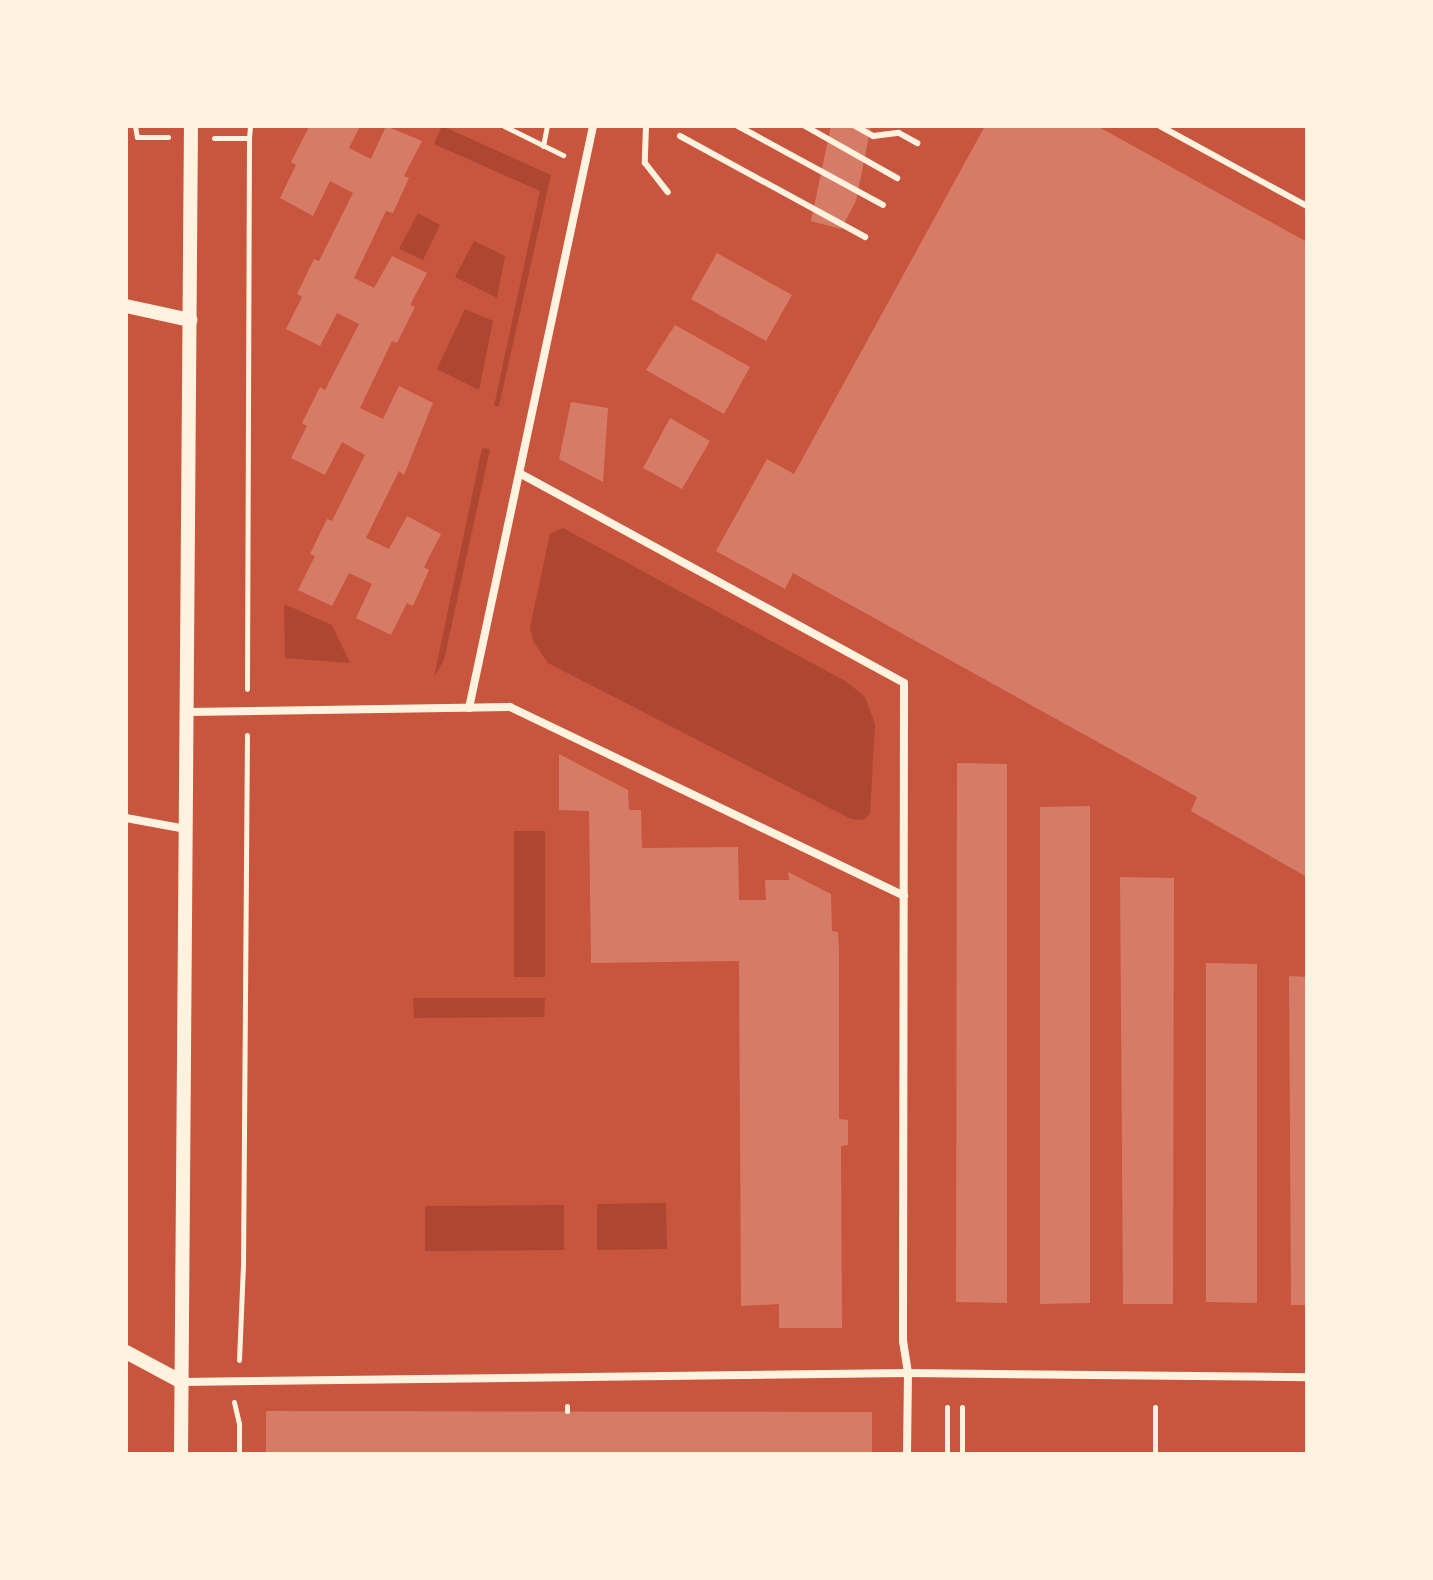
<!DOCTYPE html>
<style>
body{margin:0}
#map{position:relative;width:1433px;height:1580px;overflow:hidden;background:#c8553d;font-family:Karla,sans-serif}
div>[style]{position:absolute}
.green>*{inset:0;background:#ae4732}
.building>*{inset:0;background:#d67c66}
.path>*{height:5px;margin:-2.5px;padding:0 2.5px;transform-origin:2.5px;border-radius:2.5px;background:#fff3e0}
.service>*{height:6px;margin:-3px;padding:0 3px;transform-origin:3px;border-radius:3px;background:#fff3e0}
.minor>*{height:8px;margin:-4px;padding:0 4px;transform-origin:4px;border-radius:4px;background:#fff3e0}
.tertiary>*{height:14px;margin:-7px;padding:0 7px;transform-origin:7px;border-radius:7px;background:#fff3e0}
span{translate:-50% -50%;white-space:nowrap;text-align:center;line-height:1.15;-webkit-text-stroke:7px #fff3e0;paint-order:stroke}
.frame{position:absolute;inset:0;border:128px solid #fff3e0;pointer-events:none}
</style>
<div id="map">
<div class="green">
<i style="clip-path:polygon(442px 126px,551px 175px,499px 406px,494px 406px,540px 191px,434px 144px)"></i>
<i style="clip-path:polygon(418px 213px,440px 225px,423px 260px,399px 249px)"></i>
<i style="clip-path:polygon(474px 241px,505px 256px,497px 298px,455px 277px)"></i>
<i style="clip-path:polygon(465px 309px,493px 321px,479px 390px,437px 369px)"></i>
<i style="clip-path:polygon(482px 448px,490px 449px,444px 660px,434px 677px)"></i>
<i style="clip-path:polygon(563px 528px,847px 682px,865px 697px,875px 724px,870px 814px,863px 820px,851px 819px,548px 663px,533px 641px,530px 627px,550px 534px)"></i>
<i style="clip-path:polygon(284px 604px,332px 625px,350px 663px,285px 658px)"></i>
<i style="clip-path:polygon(514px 831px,545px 831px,545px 977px,514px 977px)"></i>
<i style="clip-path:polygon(413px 998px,545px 998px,544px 1017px,414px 1018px)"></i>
<i style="clip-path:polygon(666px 1203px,667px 1249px,597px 1250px,597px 1204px)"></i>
<i style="clip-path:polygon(564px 1205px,564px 1250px,425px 1251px,425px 1206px)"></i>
</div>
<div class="building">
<i style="clip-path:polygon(315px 126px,360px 126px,349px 148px,371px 159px,386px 126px,422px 141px,404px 176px,409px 178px,393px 213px,386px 211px,354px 278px,374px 288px,392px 256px,427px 273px,410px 305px,415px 307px,397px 343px,392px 341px,360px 408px,383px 419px,399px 386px,433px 403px,404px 475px,399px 471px,366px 538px,389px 549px,407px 516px,441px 534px,424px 567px,429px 570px,413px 606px,407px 603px,391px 635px,356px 618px,372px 584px,349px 573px,332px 606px,298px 590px,315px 556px,310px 554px,327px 519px,332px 521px,365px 455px,342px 442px,325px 475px,291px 458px,307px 426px,302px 423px,320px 387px,325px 390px,359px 324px,337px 313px,320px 346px,286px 329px,302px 297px,297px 294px,314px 259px,319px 261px,353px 193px,330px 181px,313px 216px,280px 198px,296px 165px,291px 162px,309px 127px)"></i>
<i style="clip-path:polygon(831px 126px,871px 126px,856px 201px,841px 229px,811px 221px)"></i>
<i style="clip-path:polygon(985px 126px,1097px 126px,1307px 242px,1307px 877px,1191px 811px,1197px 797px,793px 573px,785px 589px,716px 551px,767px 459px,794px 474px)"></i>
<i style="clip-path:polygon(717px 253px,792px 295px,766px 341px,691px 299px)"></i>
<i style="clip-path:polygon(675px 325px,750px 367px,724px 414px,646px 370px)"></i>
<i style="clip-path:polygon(571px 402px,608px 408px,603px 482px,559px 459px)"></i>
<i style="clip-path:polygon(670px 418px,710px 441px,682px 489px,643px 468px)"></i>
<i style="clip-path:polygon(559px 754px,628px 790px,629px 810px,641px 810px,642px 848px,738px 847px,739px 900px,766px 900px,765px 880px,789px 880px,788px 872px,831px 894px,832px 931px,838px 932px,839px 949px,839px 1119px,848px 1120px,848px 1145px,841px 1146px,842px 1328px,779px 1328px,779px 1304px,741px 1306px,739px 961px,591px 963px,589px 811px,559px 810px)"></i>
<i style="clip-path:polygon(957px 763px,1007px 764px,1007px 1303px,956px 1302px)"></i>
<i style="clip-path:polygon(1090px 806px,1090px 1303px,1040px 1304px,1040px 807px)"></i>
<i style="clip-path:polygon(1120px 877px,1174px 878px,1173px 1304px,1123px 1304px)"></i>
<i style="clip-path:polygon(1206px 963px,1257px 964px,1257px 1303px,1206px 1302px)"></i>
<i style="clip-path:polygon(1289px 976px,1307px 977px,1307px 1305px,1291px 1305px)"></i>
<i style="clip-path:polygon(266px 1411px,872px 1412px,872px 1454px,266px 1454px)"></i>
</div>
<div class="path">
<i style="left:135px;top:126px;width:11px;rotate:80deg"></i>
<i style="left:137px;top:137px;width:31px"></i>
<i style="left:504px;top:126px;width:66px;rotate:26.2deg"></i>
<i style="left:214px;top:138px;width:35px"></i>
<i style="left:249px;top:138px;width:551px;rotate:90.21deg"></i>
<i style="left:249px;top:138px;width:12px;rotate:-85deg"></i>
<i style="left:543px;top:146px;width:20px;rotate:-79deg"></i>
<i style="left:239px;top:1360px;width:95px;rotate:-87.6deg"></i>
<i style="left:243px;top:1265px;width:530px;rotate:-89.57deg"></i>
<i style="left:234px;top:1402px;width:23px;rotate:77deg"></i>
<i style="left:239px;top:1424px;width:30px;rotate:90deg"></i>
<i style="left:567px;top:1406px;width:5px;rotate:90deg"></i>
<i style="left:962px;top:1407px;width:47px;rotate:90deg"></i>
<i style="left:947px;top:1454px;width:47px;rotate:-90deg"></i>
<i style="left:1155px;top:1454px;width:47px;rotate:-90deg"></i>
</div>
<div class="service">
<i style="left:646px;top:126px;width:37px;rotate:92deg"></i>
<i style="left:645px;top:163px;width:37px;rotate:52deg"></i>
<i style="left:738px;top:126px;width:165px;rotate:28.6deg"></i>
<i style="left:805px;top:126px;width:106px;rotate:29.5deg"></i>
<i style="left:855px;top:126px;width:21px;rotate:29deg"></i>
<i style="left:873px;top:136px;width:26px;rotate:-7deg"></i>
<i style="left:899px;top:133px;width:21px;rotate:29deg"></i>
<i style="left:1160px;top:126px;width:167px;rotate:28.6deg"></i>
<i style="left:680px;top:136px;width:211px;rotate:28.6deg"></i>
</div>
<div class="minor">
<i style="left:521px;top:474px;width:436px;rotate:28.6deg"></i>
<i style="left:904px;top:683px;width:658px;rotate:90.09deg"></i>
<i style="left:903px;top:1341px;width:32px;rotate:81deg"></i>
<i style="left:908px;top:1373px;width:81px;rotate:90.7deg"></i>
<i style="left:469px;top:708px;width:595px;rotate:-77.97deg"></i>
<i style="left:187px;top:712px;width:323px;rotate:-0.9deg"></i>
<i style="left:510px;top:707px;width:437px;rotate:25.6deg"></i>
<i style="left:126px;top:818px;width:61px;rotate:10.4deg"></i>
<i style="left:182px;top:1382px;width:726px;rotate:-0.71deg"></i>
<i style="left:908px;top:1373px;width:399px;rotate:0.6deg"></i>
</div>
<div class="tertiary">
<i style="left:126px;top:306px;width:66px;rotate:12.3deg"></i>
<i style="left:126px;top:1352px;width:64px;rotate:28.2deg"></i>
<i style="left:181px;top:1454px;width:1328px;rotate:-89.57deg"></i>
</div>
<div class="frame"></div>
</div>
